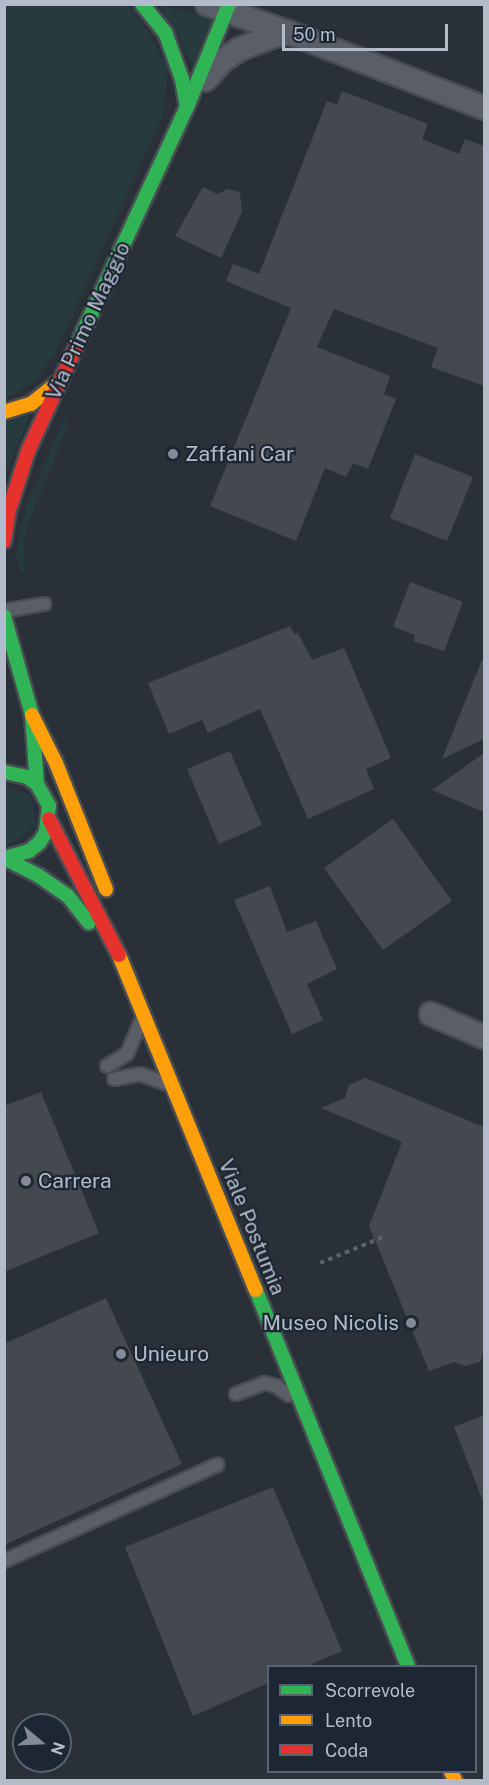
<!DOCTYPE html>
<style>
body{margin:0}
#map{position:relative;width:489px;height:1785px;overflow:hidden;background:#2a3038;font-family:"Public Sans",sans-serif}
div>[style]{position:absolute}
.green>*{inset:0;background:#273a3e}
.building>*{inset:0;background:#444950}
.path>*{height:4px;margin-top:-2px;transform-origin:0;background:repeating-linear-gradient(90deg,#5d636a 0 4.5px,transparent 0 9px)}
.roads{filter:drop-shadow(2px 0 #484c53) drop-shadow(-2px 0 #484c53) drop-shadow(0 2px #484c53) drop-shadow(0 -2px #484c53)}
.lane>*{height:12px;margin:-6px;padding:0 6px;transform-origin:6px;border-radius:6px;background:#5a5e66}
.street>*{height:22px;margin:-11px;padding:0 11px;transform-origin:11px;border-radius:11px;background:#5a5e66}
.fast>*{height:14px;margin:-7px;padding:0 7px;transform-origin:7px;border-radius:7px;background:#30b455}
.slow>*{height:14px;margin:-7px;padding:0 7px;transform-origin:7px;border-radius:7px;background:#ff9f0a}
.jam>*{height:14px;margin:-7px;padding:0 7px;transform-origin:7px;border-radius:7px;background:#e5322d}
.dots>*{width:16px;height:16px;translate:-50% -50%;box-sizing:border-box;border:3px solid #1d2633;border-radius:50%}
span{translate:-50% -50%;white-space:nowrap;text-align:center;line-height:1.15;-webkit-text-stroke:4.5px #1d2633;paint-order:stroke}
.street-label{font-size:21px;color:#b4bcc9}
.poi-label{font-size:21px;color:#b4bcc9}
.left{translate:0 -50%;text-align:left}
.right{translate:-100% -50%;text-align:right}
.frame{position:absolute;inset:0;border:6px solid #b4bcc9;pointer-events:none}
.legend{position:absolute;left:267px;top:1665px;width:210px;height:108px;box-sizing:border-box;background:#1d2633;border:2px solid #59626f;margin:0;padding:8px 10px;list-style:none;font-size:18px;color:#b4bcc9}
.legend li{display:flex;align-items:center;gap:12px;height:30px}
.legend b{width:30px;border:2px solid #59626f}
.north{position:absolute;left:12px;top:1713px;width:60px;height:60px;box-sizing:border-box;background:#1d2633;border:2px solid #59626f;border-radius:50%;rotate:109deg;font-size:16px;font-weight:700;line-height:24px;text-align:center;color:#b4bcc9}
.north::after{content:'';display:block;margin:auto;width:21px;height:27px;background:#848b96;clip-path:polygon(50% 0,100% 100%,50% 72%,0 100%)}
.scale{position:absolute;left:282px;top:24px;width:166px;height:27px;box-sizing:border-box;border:3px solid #b4bcc9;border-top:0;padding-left:8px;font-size:18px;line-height:21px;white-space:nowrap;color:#b4bcc9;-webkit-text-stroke:4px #1d2633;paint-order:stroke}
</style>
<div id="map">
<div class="green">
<i style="clip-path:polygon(4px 5px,125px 5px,135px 10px,168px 68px,163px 115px,54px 355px,34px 381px,13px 395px,4px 397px)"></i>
<i style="clip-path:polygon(160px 5px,216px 20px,195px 70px)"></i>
<i style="clip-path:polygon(30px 415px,5px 477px,5px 423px)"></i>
<i style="clip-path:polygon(63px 421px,68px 422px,68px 426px,30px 519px,24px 540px,25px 571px,20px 572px,16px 554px,20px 529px,28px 503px)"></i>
<i style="clip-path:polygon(4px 785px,31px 795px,37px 826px,5px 847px)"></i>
</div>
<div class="building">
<i style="clip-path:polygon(342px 91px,428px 124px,422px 139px,459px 154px,465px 139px,484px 146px,484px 386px,431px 367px,438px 348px,334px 309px,317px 347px,390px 376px,384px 394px,396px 399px,368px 469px,353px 463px,346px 477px,325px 468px,296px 541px,210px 506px,291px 308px,226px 281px,233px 264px,259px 274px,327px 101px,337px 105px)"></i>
<i style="clip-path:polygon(203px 187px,217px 194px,228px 189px,240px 192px,242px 212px,221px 258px,175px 236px)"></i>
<i style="clip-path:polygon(415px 454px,473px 477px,447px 541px,390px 518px)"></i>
<i style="clip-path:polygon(410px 582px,463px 602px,444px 651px,413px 641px,415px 635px,393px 627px)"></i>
<i style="clip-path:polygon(290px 626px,294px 634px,298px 633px,312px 660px,344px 648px,391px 758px,366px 769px,374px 789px,308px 819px,260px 709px,208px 733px,202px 720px,169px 734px,148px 683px)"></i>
<i style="clip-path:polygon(484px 655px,484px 739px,442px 759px)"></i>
<i style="clip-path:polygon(230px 751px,262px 825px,219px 844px,187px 769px)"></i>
<i style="clip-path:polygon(484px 753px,484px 812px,432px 790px)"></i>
<i style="clip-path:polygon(393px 819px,452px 901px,383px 950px,324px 868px)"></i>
<i style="clip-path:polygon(270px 886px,287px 932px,316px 921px,337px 969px,307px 984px,323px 1020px,292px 1034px,234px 900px)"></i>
<i style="clip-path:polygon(365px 1078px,484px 1127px,484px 1349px,480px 1362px,464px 1366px,454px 1362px,429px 1371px,369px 1226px,402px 1142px,321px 1108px,345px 1098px,349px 1085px)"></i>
<i style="clip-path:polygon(41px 1092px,99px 1233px,4px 1272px,4px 1106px)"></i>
<i style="clip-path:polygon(106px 1298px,182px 1464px,4px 1545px,4px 1344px)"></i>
<i style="clip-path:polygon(484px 1415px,484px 1500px,483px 1501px,454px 1427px)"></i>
<i style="clip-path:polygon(273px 1487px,342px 1651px,307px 1666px,268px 1666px,268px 1683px,193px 1716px,125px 1547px)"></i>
</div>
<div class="path">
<i style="left:320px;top:1263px;width:68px;rotate:-22.4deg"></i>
</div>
<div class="roads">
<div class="lane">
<i style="left:4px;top:611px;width:41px;rotate:-9.9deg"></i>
<i style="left:107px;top:1066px;width:23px;rotate:-31deg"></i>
<i style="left:127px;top:1054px;width:34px;rotate:-67deg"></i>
<i style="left:114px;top:1079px;width:26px;rotate:-11deg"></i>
<i style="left:140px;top:1074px;width:29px;rotate:20deg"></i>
<i style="left:236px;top:1394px;width:31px;rotate:-21deg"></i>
<i style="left:265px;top:1383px;width:11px;rotate:15deg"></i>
<i style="left:276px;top:1386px;width:16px;rotate:35deg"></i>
<i style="left:4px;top:1561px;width:234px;rotate:-24.3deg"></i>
</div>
<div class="street">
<i style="left:207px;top:4px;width:88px;rotate:19.3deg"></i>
<i style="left:290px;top:33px;width:208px;rotate:21.1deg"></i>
<i style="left:205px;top:80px;width:27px;rotate:-48deg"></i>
<i style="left:223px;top:60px;width:20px;rotate:-33deg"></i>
<i style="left:240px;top:49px;width:36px;rotate:-21deg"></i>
<i style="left:274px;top:36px;width:16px;rotate:-11deg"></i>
<i style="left:431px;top:1014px;width:58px;rotate:23.5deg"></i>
</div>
<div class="fast">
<i style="left:142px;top:4px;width:36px;rotate:51deg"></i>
<i style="left:165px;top:32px;width:50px;rotate:70.1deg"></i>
<i style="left:182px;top:79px;width:28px;rotate:80deg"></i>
<i style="left:76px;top:347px;width:264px;rotate:-65.2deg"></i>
<i style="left:187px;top:107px;width:111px;rotate:-67.8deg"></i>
<i style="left:4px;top:616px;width:103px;rotate:74.2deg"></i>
<i style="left:32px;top:715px;width:69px;rotate:85.9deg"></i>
<i style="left:4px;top:772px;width:24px;rotate:12deg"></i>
<i style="left:27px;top:777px;width:12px;rotate:35deg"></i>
<i style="left:37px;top:784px;width:25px;rotate:61deg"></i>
<i style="left:49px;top:806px;width:26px;rotate:97deg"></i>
<i style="left:46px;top:832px;width:13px;rotate:122deg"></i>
<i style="left:39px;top:843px;width:13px;rotate:141deg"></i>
<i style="left:29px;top:851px;width:25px;rotate:164deg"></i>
<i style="left:4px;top:858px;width:39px;rotate:27deg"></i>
<i style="left:39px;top:876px;width:35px;rotate:35deg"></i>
<i style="left:68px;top:896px;width:34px;rotate:52deg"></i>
<i style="left:256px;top:1290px;width:406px;rotate:68deg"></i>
</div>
<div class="slow">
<i style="left:4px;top:412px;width:28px;rotate:-17deg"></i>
<i style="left:31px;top:404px;width:33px;rotate:-39deg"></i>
<i style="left:32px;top:715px;width:54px;rotate:63.4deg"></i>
<i style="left:56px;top:763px;width:136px;rotate:68.4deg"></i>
<i style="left:119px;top:955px;width:362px;rotate:67.8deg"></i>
<i style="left:451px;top:1772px;width:9px;rotate:63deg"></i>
</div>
<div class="jam">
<i style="left:4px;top:541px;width:31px;rotate:-81deg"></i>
<i style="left:9px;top:510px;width:62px;rotate:-72.1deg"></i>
<i style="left:28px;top:451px;width:115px;rotate:-65.2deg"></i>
<i style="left:49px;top:819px;width:153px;rotate:62.8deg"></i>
</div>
</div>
<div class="dots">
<i style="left:173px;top:454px;background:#848b96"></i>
<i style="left:26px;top:1181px;background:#848b96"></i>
<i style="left:411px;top:1323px;background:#848b96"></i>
<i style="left:121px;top:1354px;background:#848b96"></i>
</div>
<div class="street-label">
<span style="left:88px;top:321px;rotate:-65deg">Via Primo Maggio</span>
<span style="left:252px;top:1227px;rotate:68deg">Viale Postumia</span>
</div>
<div class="poi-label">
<span class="left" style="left:185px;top:454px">Zaffani Car</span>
<span class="left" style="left:38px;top:1181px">Carrera</span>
<span class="right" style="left:399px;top:1323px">Museo Nicolis</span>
<span class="left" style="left:133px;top:1354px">Unieuro</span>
</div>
<div class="frame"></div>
<ul class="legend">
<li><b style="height:8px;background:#30b455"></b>Scorrevole</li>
<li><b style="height:8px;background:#ff9f0a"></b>Lento</li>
<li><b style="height:8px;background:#e5322d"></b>Coda</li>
</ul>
<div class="north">N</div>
<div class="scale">50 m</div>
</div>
